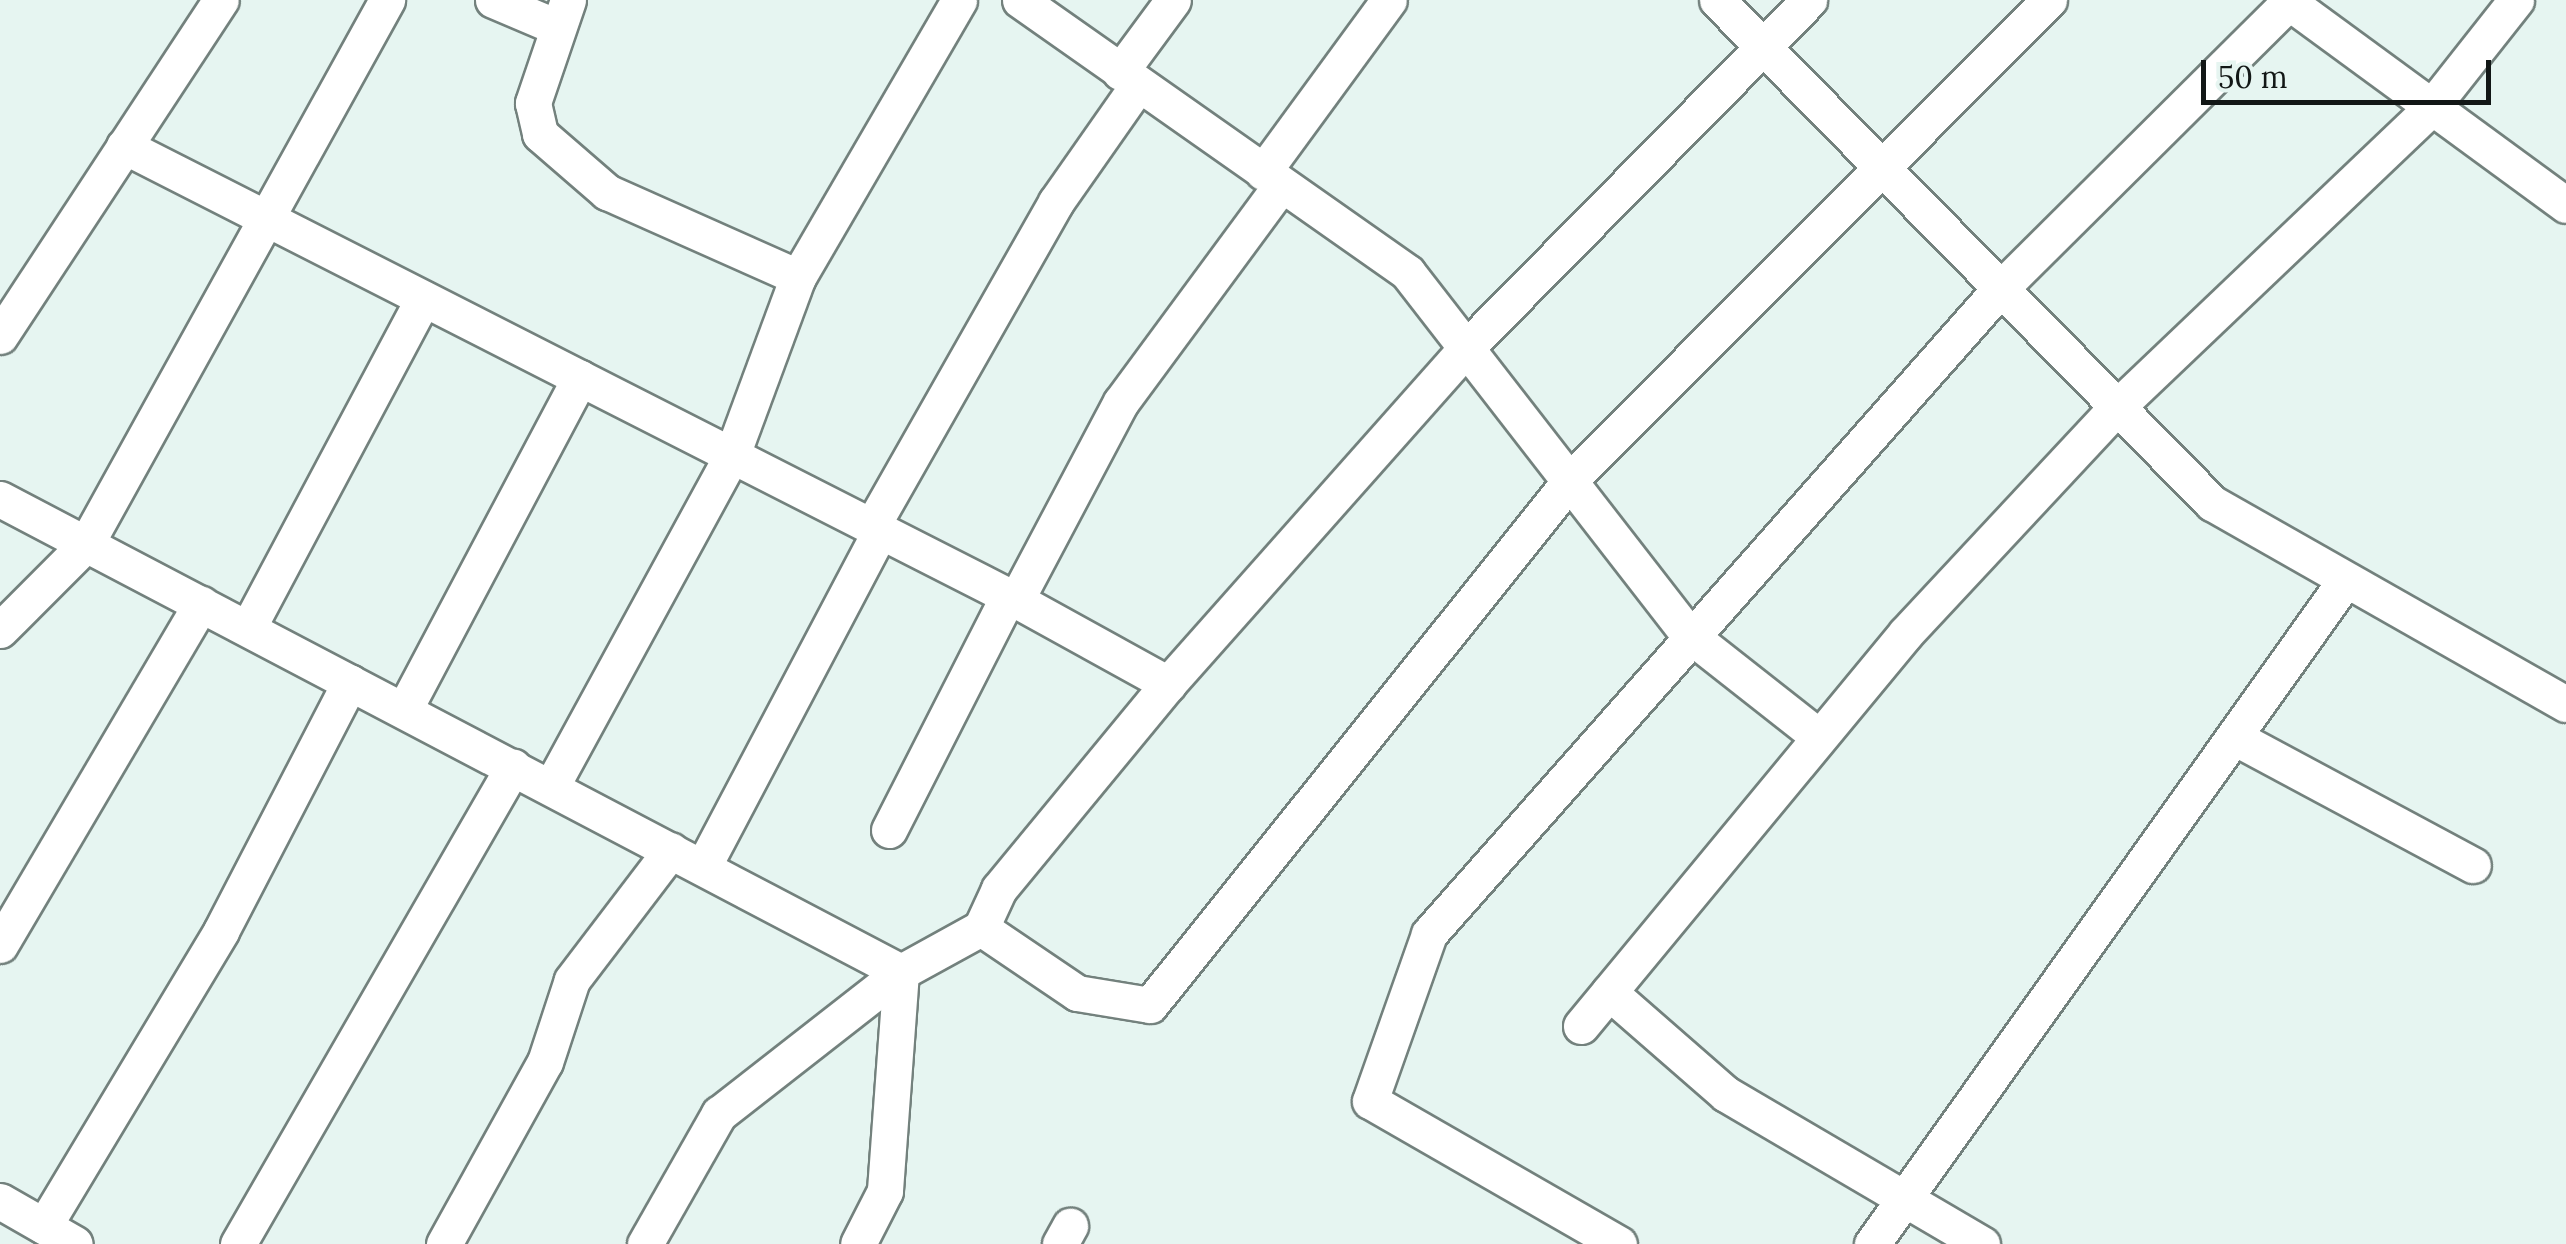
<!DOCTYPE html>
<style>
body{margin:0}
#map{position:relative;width:2566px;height:1244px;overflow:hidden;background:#e6f5f1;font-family:Lora,serif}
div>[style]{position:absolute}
.roads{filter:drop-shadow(2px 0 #73817d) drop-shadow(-2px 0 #73817d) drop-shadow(0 2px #73817d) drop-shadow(0 -2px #73817d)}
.street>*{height:35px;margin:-17.5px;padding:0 17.5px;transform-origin:17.5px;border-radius:17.5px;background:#fff}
span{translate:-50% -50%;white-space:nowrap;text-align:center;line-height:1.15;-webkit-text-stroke:9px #e6f5f1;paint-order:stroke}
.scale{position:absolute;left:2201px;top:60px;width:290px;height:45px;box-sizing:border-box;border:5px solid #121716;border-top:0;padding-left:12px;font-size:30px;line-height:35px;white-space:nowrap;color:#121716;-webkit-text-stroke:8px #e6f5f1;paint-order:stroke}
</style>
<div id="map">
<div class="roads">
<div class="street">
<i style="left:493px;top:0;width:69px;rotate:22.9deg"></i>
<i style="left:568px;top:0;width:109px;rotate:108.8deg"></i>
<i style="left:533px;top:103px;width:32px;rotate:77deg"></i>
<i style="left:540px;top:134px;width:89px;rotate:40.9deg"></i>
<i style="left:607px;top:192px;width:209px;rotate:24deg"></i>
<i style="left:1020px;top:0;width:474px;rotate:35.1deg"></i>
<i style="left:1408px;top:273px;width:455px;rotate:52.2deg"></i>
<i style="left:1687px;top:633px;width:168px;rotate:38.2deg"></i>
<i style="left:1717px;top:0;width:706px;rotate:45.46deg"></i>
<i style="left:2212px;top:503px;width:407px;rotate:29.6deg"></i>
<i style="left:2286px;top:0;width:347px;rotate:36.2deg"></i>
<i style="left:1120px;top:72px;width:89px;rotate:-53.6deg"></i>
<i style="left:124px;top:146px;width:1001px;rotate:26.97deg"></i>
<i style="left:1016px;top:600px;width:224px;rotate:-62.1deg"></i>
<i style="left:1121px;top:402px;width:270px;rotate:-53.6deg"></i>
<i style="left:1263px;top:172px;width:213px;rotate:-53.8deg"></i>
<i style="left:0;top:336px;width:402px;rotate:-56.7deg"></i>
<i style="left:0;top:499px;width:1018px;rotate:27.7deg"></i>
<i style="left:901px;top:972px;width:220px;rotate:94.2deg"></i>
<i style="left:885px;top:1191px;width:59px;rotate:117deg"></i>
<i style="left:872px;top:526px;width:373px;rotate:-60.4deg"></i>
<i style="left:1056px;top:202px;width:143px;rotate:-55deg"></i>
<i style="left:1016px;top:600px;width:174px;rotate:28.9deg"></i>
<i style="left:248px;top:628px;width:373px;rotate:-62deg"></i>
<i style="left:0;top:630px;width:122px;rotate:-45deg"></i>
<i style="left:86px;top:544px;width:622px;rotate:-61.04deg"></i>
<i style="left:404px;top:710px;width:376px;rotate:-62.1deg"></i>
<i style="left:2234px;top:737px;width:271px;rotate:28.2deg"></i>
<i style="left:551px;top:787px;width:378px;rotate:-61.4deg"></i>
<i style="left:732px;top:455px;width:190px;rotate:-69.7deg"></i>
<i style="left:798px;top:277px;width:320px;rotate:-59.8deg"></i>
<i style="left:889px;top:830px;width:263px;rotate:-63deg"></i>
<i style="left:703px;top:867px;width:380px;rotate:-62.2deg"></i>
<i style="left:981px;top:928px;width:116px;rotate:34.1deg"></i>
<i style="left:1077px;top:993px;width:74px;rotate:9.3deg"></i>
<i style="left:1150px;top:1005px;width:677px;rotate:-51.3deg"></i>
<i style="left:1573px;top:477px;width:674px;rotate:-45.06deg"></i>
<i style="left:0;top:945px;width:396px;rotate:-59.5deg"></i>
<i style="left:1609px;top:992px;width:155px;rotate:41.1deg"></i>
<i style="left:1726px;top:1094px;width:297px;rotate:30.4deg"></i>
<i style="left:1581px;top:1026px;width:510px;rotate:-50.41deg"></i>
<i style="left:1906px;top:633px;width:308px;rotate:-47deg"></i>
<i style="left:2116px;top:408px;width:434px;rotate:-43.6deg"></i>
<i style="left:2430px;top:109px;width:139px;rotate:-51.7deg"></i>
<i style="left:0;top:1201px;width:86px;rotate:29.8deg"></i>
<i style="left:44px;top:1226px;width:344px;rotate:-59deg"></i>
<i style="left:221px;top:931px;width:280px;rotate:-62.6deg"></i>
<i style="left:238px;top:1244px;width:551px;rotate:-60.04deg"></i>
<i style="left:444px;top:1244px;width:208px;rotate:-61deg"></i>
<i style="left:545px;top:1062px;width:86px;rotate:-71.8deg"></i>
<i style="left:572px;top:980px;width:163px;rotate:-52.7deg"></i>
<i style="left:645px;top:1244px;width:150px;rotate:-60.4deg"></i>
<i style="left:719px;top:1114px;width:231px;rotate:-38deg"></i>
<i style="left:901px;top:972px;width:91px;rotate:-28.8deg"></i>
<i style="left:981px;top:928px;width:43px;rotate:-65.2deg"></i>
<i style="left:999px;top:889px;width:266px;rotate:-50.5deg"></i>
<i style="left:1168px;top:684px;width:452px;rotate:-48.4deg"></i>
<i style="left:1468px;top:346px;width:486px;rotate:-45.4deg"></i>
<i style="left:1060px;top:1244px;width:21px;rotate:-61deg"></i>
<i style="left:1619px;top:1244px;width:287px;rotate:-150.1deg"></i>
<i style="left:1370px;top:1101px;width:177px;rotate:-70.5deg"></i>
<i style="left:1429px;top:934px;width:860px;rotate:-48.49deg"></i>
<i style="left:1999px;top:290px;width:412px;rotate:-44.8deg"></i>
<i style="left:1872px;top:1244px;width:813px;rotate:-54.51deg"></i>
</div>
</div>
<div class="scale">50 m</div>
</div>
